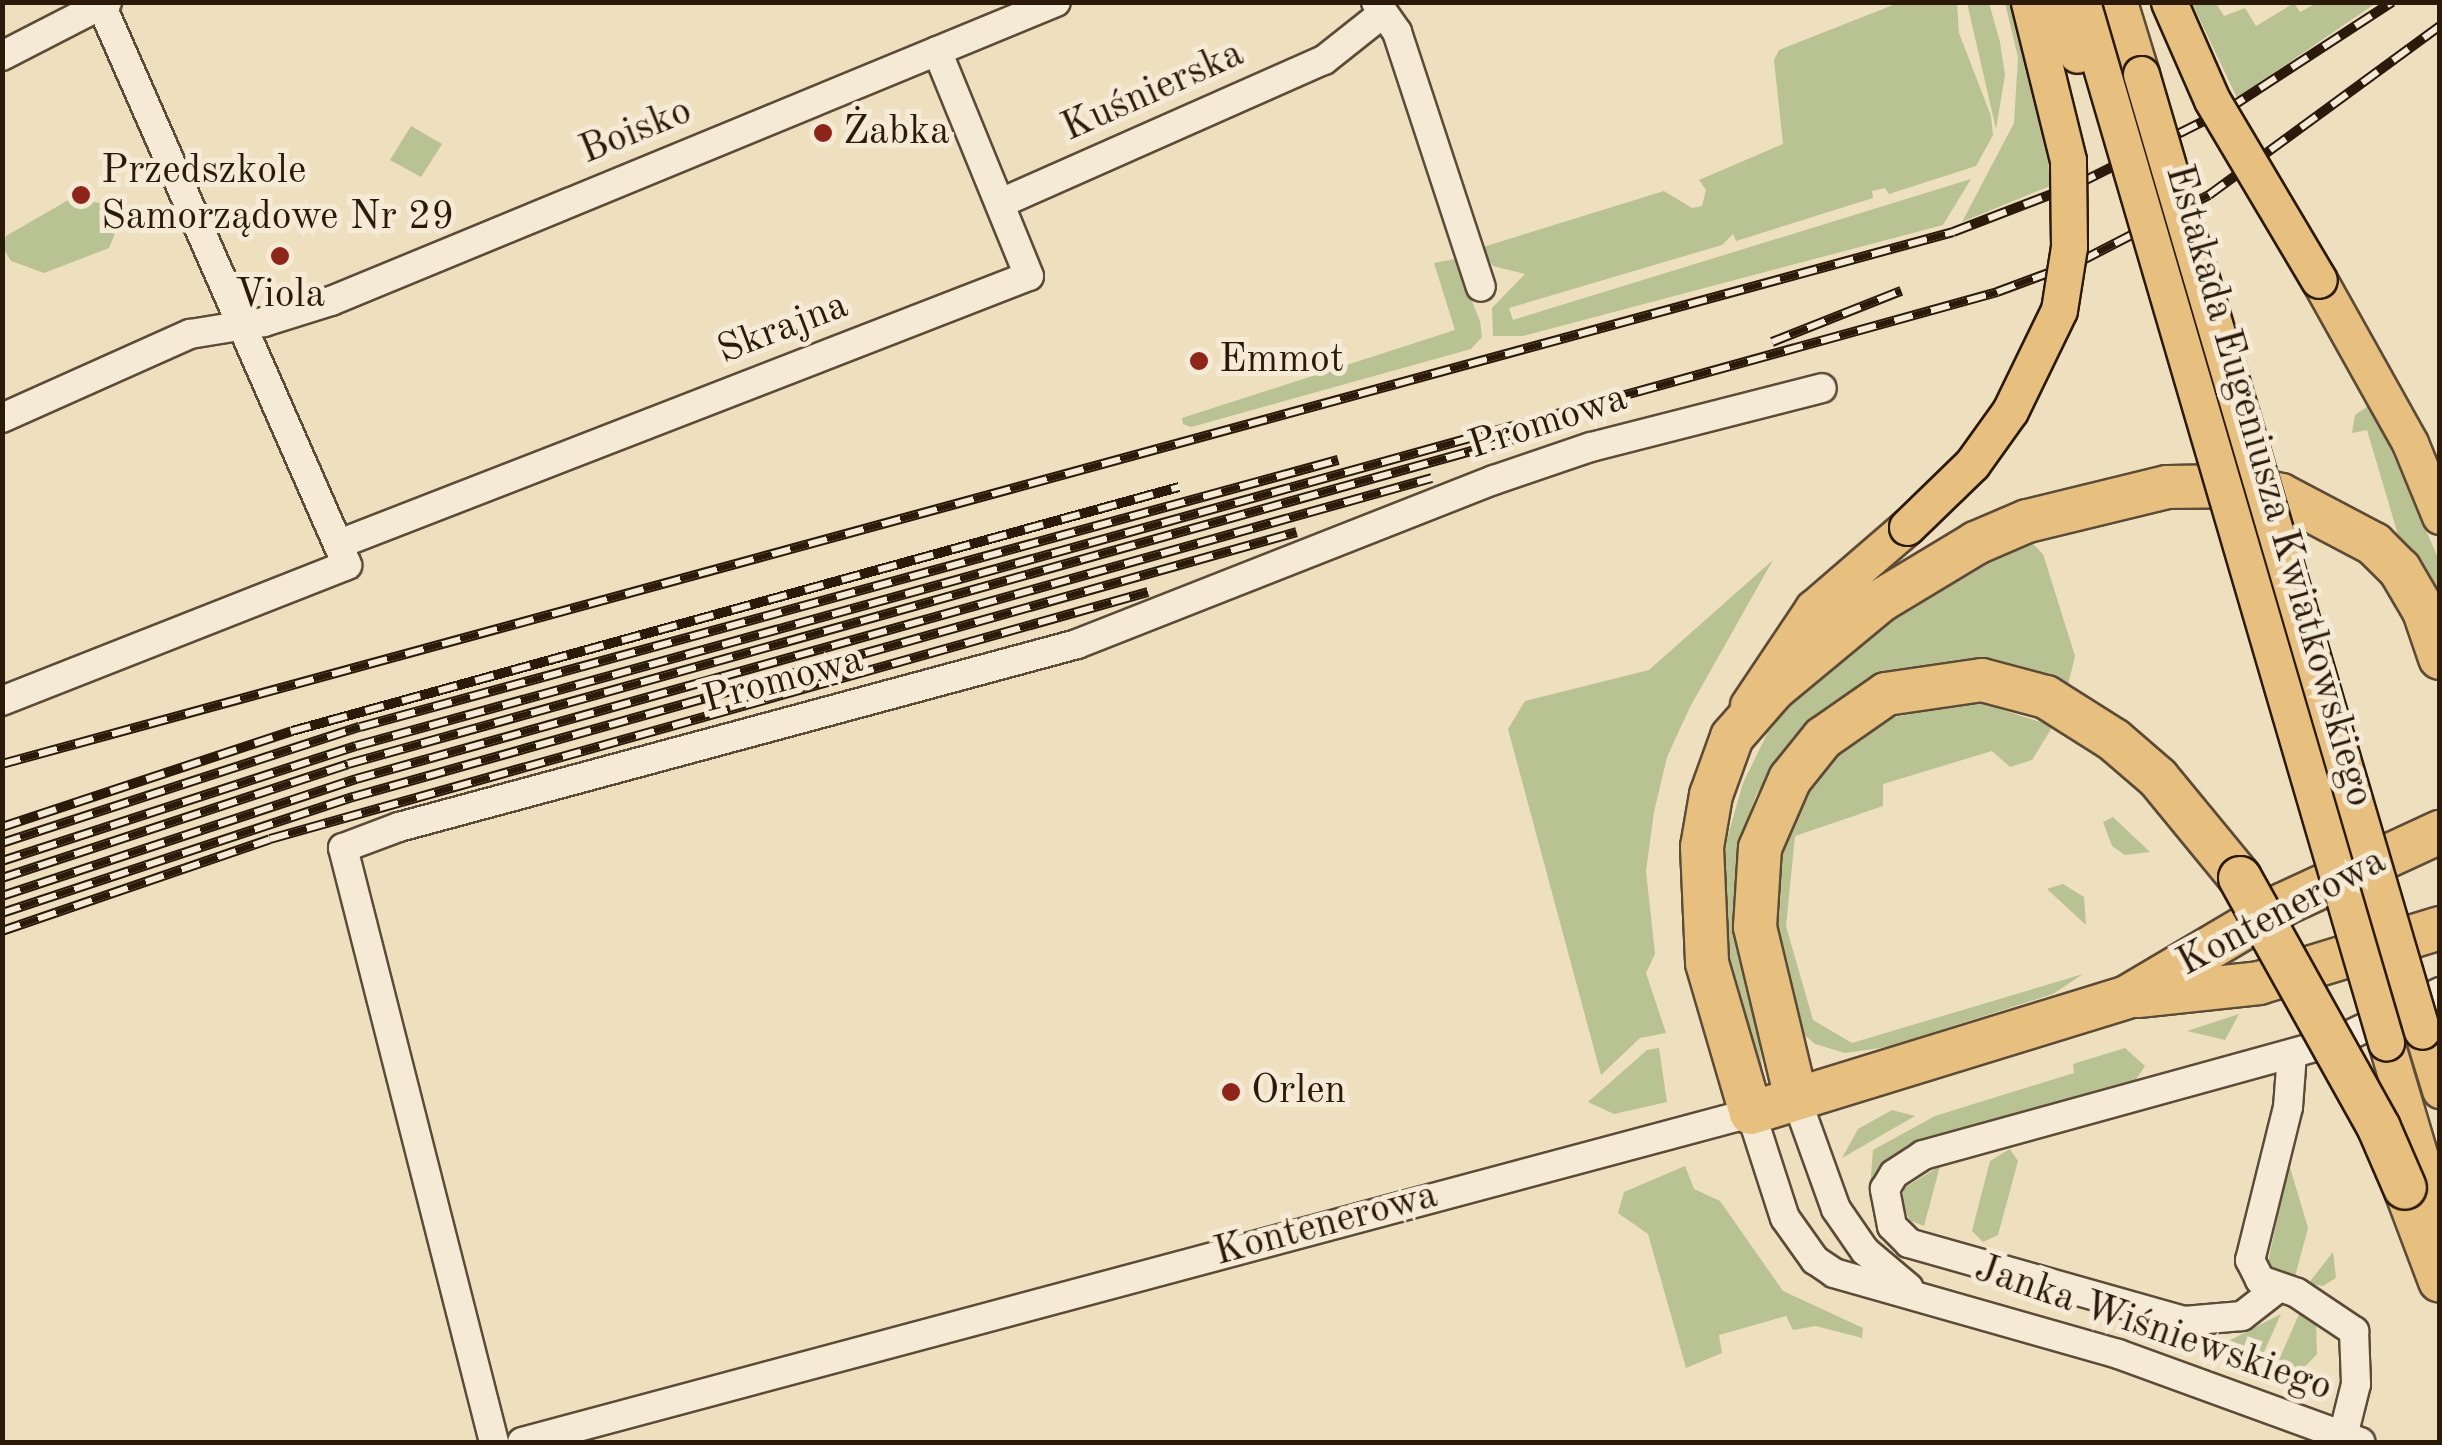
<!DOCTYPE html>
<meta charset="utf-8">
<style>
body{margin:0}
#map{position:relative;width:2442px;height:1445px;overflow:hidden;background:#eedfbf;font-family:"Old Standard TT",serif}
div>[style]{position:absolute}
.green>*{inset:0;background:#b8c292}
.roads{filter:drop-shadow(2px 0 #5c4b37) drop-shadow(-2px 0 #5c4b37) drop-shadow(0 2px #5c4b37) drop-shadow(0 -2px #5c4b37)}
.minor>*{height:28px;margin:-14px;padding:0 14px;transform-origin:14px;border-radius:14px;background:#f4ead5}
.major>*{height:35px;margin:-17.5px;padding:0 17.5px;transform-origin:17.5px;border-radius:17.5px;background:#e7c080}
.highway>*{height:42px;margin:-21px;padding:0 21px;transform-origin:21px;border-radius:21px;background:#e7c080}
.rail>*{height:10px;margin-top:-5px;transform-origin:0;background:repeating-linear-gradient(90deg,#f4ead5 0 19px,#2b1a0a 0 38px);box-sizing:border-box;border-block:2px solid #2b1a0a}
.bridges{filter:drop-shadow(2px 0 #2b1a0a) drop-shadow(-2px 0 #2b1a0a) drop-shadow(0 2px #2b1a0a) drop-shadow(0 -2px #2b1a0a)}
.major-bridge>*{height:35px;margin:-17.5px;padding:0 17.5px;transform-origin:17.5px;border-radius:17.5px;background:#e7c080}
.highway-bridge>*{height:42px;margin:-21px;padding:0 21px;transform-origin:21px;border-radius:21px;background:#e7c080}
.dots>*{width:28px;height:28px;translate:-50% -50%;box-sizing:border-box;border:5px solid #f4ead5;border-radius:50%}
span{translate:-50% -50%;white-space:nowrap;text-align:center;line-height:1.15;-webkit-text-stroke:10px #f4ead5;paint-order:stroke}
.street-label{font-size:40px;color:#2b1a0a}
.poi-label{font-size:40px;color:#2b1a0a}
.left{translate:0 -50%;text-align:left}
.frame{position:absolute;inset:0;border:5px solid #2b1a0a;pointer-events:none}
</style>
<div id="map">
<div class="green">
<i style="clip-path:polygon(1898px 3px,1957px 3px,1959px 33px,1991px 116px,1993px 135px,1976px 166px,1889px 194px,1885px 188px,1872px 191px,1873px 198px,1736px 241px,1733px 234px,1722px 245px,1509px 308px,1513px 320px,1971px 179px,1943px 225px,1523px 336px,1493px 336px,1492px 308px,1525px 274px,1493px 266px,1480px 248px,1664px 191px,1692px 208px,1702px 206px,1706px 190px,1699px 180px,1783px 144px,1774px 60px,1779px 50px)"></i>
<i style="clip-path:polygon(1967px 3px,1989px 3px,2000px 42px,2005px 75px,1996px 129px)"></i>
<i style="clip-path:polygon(2005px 3px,2012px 3px,2046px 131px,2050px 186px,1962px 222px,2014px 123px,2018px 57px)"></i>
<i style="clip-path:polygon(2192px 3px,2216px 3px,2224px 16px,2245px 8px,2256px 26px,2294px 3px,2300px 12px,2317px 3px,2376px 3px,2237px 98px)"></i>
<i style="clip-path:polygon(411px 126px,442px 144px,421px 177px,390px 160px)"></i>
<i style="clip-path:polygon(70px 199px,100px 203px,111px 216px,116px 231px,109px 248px,44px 273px,11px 261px,3px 248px,6px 236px)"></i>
<i style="clip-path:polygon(1455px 259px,1480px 321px,1482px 337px,1471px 349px,1191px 427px,1183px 424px,1182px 418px,1455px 330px,1434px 263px)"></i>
<i style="clip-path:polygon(2371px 404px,2438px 558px,2439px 628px,2404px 555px,2367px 430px,2352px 433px,2355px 415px)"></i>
<i style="clip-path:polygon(2031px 542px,2043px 554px,2075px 656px,2067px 689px,2017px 665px,1959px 661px,1904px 669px,1831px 704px,1792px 738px,1756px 795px,1743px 832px,1740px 899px,1763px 1072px,1753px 1063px,1731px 983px,1721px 905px,1727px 839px,1743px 783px,1770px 728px,1841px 652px,1984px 563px)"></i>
<i style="clip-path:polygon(1773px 560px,1690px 707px,1667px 757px,1654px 812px,1646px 871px,1655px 954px,1646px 973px,1666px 1033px,1640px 1038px,1601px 1075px,1508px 729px,1525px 701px,1649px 670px)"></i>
<i style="clip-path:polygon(1975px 701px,2053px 726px,2032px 760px,2010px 767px,1992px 751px,1883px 784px,1883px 806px,1795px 836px,1786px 926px,1813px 1020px,1852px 1043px,2083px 974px,2053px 994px,1887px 1047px,1845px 1053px,1815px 1044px,1802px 1033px,1768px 891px,1810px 769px,1880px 720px)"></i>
<i style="clip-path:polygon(2113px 817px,2150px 852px,2125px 855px,2112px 846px,2103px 822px)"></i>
<i style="clip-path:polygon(2063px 884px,2084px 897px,2086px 925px,2047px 889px)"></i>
<i style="clip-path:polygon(2239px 1014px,2225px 1040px,2187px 1031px)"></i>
<i style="clip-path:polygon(1659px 1048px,1667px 1102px,1614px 1114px,1588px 1102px,1647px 1050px)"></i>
<i style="clip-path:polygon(2125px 1048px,2145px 1066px,2135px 1081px,1912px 1144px,1879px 1171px,1869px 1200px,1873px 1150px,1935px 1116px,2074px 1073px,2073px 1064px)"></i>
<i style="clip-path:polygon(1892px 1110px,1915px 1116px,1842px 1158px,1858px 1129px)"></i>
<i style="clip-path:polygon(2010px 1149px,2018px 1161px,1998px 1235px,1983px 1242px,1972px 1231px,1990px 1161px)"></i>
<i style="clip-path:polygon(2289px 1164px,2308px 1228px,2294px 1280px,2277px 1275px,2268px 1262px)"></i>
<i style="clip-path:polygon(1685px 1166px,1694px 1189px,1720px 1201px,1783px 1291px,1863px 1328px,1862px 1338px,1816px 1326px,1793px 1330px,1786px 1316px,1719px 1335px,1722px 1353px,1686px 1368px,1648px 1234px,1618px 1213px,1624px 1192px)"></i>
<i style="clip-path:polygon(1940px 1166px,1924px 1226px,1911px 1221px,1901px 1206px,1904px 1188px)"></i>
<i style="clip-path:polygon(2333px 1252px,2336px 1278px,2323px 1286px,2308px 1284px)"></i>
<i style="clip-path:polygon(2300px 1312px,2316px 1324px,2317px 1354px,2297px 1375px,2272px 1376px)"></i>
<i style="clip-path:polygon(2281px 1314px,2259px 1363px,2217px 1350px,2219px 1346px)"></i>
</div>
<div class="roads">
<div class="minor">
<i style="left:1376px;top:2px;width:37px;rotate:55deg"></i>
<i style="left:1397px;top:32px;width:268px;rotate:71.8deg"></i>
<i style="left:2px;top:56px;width:118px;rotate:-27.2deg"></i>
<i style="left:1001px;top:203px;width:353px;rotate:-23.9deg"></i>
<i style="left:1324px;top:60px;width:74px;rotate:-38.4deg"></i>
<i style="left:2px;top:418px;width:206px;rotate:-24.1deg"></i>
<i style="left:190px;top:334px;width:75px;rotate:-9.2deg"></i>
<i style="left:264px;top:322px;width:70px;rotate:-17.4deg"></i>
<i style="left:331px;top:301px;width:784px;rotate:-22.41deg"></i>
<i style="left:339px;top:544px;width:740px;rotate:-21.23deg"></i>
<i style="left:1029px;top:276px;width:243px;rotate:-112.2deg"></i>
<i style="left:2px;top:701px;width:371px;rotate:-21.5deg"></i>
<i style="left:347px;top:565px;width:615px;rotate:-113.69deg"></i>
<i style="left:2292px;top:1054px;width:53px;rotate:94.3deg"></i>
<i style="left:2288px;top:1107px;width:158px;rotate:103.9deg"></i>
<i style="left:2250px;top:1260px;width:22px;rotate:63deg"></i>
<i style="left:2260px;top:1280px;width:39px;rotate:19deg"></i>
<i style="left:2297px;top:1293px;width:69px;rotate:33.7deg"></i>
<i style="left:2354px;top:1331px;width:53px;rotate:87.8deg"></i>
<i style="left:2356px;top:1384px;width:54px;rotate:104deg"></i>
<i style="left:1796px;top:1098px;width:118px;rotate:70.2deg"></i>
<i style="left:1836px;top:1209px;width:51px;rotate:55.4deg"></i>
<i style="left:1865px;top:1251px;width:57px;rotate:40.1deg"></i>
<i style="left:2278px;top:1288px;width:46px;rotate:142.1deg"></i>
<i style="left:2242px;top:1316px;width:58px;rotate:175.1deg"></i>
<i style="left:2184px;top:1321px;width:286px;rotate:-164.2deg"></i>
<i style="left:1909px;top:1243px;width:24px;rotate:-135deg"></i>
<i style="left:1892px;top:1226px;width:38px;rotate:-101deg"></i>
<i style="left:1885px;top:1189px;width:17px;rotate:-59deg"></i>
<i style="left:1894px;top:1174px;width:35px;rotate:-33deg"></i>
<i style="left:1923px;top:1155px;width:429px;rotate:-15.4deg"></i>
<i style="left:2337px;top:1041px;width:114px;rotate:-25.4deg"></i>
<i style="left:494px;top:1442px;width:613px;rotate:-104.26deg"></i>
<i style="left:343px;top:848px;width:60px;rotate:-20.6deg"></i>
<i style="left:399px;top:827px;width:702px;rotate:-15.1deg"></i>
<i style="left:1077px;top:644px;width:448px;rotate:-21.5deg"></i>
<i style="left:1494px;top:480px;width:102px;rotate:-18.8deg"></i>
<i style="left:1591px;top:447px;width:238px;rotate:-14.3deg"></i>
<i style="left:522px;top:1442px;width:1272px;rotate:-14.99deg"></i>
<i style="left:1751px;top:1113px;width:110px;rotate:72.1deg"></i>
<i style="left:1785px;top:1218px;width:52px;rotate:54.5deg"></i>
<i style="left:1815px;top:1260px;width:23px;rotate:34deg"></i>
<i style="left:1834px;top:1273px;width:295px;rotate:15.9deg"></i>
<i style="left:2118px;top:1354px;width:258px;rotate:20deg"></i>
</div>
<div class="major">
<i style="left:2119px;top:2px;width:75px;rotate:73deg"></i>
<i style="left:2319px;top:280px;width:187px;rotate:60.8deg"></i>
<i style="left:2410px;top:443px;width:79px;rotate:67.7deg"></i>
<i style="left:1748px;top:705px;width:117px;rotate:-56.2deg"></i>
<i style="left:1813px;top:608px;width:124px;rotate:-40.8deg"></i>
<i style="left:2422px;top:1031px;width:62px;rotate:73deg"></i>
<i style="left:2386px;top:1042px;width:190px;rotate:73.5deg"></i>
</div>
<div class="highway">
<i style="left:2440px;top:658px;width:50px;rotate:-108.8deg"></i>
<i style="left:2424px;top:611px;width:48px;rotate:-120.3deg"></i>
<i style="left:2400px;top:570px;width:37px;rotate:-135deg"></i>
<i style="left:2374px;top:544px;width:105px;rotate:-152.2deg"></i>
<i style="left:2281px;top:495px;width:40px;rotate:-167deg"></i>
<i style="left:2242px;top:486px;width:75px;rotate:179.2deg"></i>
<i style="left:2167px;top:487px;width:144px;rotate:166.3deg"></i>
<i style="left:2027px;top:521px;width:56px;rotate:156.7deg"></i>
<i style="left:1976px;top:543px;width:112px;rotate:148.9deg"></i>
<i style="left:1880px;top:601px;width:138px;rotate:140.3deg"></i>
<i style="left:1774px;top:689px;width:64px;rotate:131.2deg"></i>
<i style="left:1732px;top:737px;width:62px;rotate:109.9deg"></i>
<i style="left:1711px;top:795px;width:53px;rotate:99.8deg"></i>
<i style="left:1702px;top:847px;width:116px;rotate:87.5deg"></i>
<i style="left:1707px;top:963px;width:156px;rotate:73.7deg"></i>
<i style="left:1751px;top:1113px;width:393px;rotate:-17.1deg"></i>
<i style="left:2127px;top:997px;width:182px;rotate:-30.6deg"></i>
<i style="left:2284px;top:904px;width:172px;rotate:-24.8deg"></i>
<i style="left:2138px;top:996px;width:122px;rotate:-6.1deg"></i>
<i style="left:2259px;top:983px;width:189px;rotate:-16.9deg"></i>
<i style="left:1796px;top:1098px;width:176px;rotate:-103.5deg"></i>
<i style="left:1755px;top:927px;width:79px;rotate:-86.4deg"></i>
<i style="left:1760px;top:848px;width:75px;rotate:-66.5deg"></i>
<i style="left:1790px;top:779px;width:53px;rotate:-51.2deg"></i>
<i style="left:1823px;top:738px;width:77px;rotate:-34.9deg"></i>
<i style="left:1886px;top:694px;width:97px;rotate:-8.3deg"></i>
<i style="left:1982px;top:680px;width:66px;rotate:14.9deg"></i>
<i style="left:2046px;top:697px;width:80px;rotate:32.3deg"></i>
<i style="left:2114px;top:740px;width:58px;rotate:40.8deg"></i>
<i style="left:2158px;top:778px;width:129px;rotate:50.6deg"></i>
<i style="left:2405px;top:1188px;width:99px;rotate:69.4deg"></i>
</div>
</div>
<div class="rail">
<i style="left:1772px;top:342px;width:139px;rotate:-21.6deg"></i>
<i style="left:2px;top:764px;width:2022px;rotate:-15.25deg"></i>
<i style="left:1953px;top:232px;width:134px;rotate:-21deg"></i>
<i style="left:2078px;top:184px;width:168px;rotate:-26.6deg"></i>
<i style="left:2228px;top:109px;width:196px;rotate:-33.1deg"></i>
<i style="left:2px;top:827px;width:305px;rotate:-18.3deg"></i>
<i style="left:292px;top:731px;width:920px;rotate:-15.38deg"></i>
<i style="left:2px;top:843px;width:376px;rotate:-18deg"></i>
<i style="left:360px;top:727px;width:1014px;rotate:-15.27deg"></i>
<i style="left:2px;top:861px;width:372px;rotate:-18deg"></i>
<i style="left:356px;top:746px;width:1703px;rotate:-15.46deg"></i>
<i style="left:1997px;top:292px;width:90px;rotate:-20.3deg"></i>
<i style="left:2081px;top:261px;width:144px;rotate:-27.3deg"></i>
<i style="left:2209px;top:195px;width:286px;rotate:-36.2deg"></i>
<i style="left:2px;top:878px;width:364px;rotate:-18.2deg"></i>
<i style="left:348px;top:764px;width:1271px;rotate:-15.57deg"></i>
<i style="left:2px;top:896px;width:373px;rotate:-18.3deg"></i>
<i style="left:356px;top:779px;width:1117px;rotate:-15.63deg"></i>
<i style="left:2px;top:913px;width:370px;rotate:-18.3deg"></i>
<i style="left:353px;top:797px;width:980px;rotate:-15.68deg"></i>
<i style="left:2px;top:931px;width:283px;rotate:-18.9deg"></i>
<i style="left:270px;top:839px;width:912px;rotate:-15.71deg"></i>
</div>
<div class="bridges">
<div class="major-bridge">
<i style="left:2055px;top:2px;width:57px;rotate:67.5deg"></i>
<i style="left:2082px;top:2px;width:1084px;rotate:73.71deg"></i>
<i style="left:2169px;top:2px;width:107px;rotate:66.3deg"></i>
<i style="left:2212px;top:100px;width:209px;rotate:59.3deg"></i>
<i style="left:2141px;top:74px;width:997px;rotate:73.64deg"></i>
<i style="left:1907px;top:527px;width:91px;rotate:-44.1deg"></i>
<i style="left:1972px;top:464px;width:65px;rotate:-54.4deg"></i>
<i style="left:2010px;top:411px;width:112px;rotate:-64.1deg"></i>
<i style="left:2059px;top:310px;width:64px;rotate:-81deg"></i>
<i style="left:2069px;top:247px;width:87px;rotate:-90.7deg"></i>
<i style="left:2068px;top:160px;width:163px;rotate:-103.9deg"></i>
</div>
<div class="highway-bridge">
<i style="left:2240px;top:878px;width:286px;rotate:60.9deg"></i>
<i style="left:2379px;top:1128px;width:65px;rotate:66.6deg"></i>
</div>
</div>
<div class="dots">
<i style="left:823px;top:133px;background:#8f2418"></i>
<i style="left:81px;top:195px;background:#8f2418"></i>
<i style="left:280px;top:256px;background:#8f2418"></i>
<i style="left:1199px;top:361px;background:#8f2418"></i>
<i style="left:1231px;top:1092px;background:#8f2418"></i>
</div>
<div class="street-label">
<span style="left:1153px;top:92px;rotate:-24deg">Kuśnierska</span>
<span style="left:636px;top:132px;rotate:-22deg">Boisko</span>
<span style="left:783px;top:329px;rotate:-21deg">Skrajna</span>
<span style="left:1548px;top:423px;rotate:-18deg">Promowa</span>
<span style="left:2268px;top:486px;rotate:74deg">Estakada Eugeniusza Kwiatkowskiego</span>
<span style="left:783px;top:681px;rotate:-15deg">Promowa</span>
<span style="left:2282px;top:913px;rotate:-28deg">Kontenerowa</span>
<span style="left:1326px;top:1225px;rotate:-15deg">Kontenerowa</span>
<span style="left:2153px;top:1329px;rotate:19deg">Janka Wiśniewskiego</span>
</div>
<div class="poi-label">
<span class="left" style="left:843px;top:133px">Żabka</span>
<span class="left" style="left:101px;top:195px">Przedszkole<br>Samorządowe Nr 29</span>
<span style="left:280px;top:296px">Viola</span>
<span class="left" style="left:1219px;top:361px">Emmot</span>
<span class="left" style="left:1251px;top:1092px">Orlen</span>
</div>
<div class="frame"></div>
</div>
